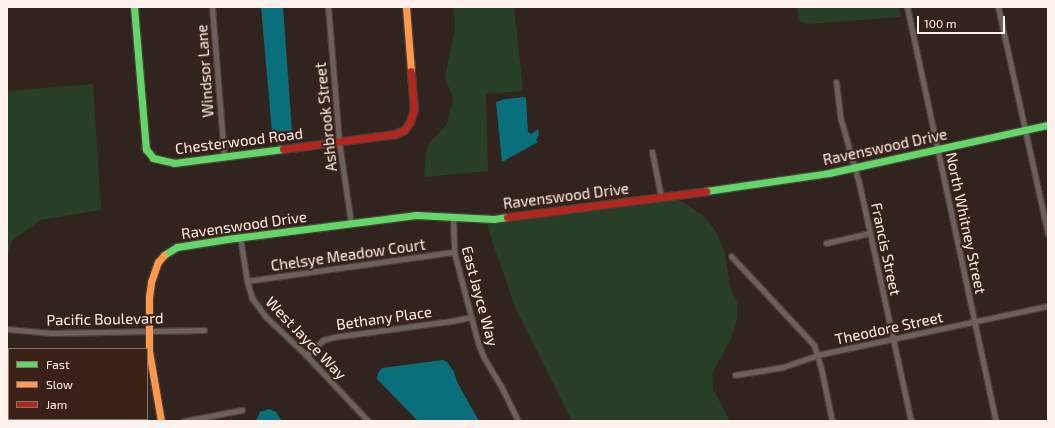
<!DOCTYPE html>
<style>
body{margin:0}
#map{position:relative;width:1055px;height:428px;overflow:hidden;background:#31241f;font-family:"Exo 2",sans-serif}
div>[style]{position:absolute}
.green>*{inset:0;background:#293e26}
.water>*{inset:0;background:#096f7a}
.roads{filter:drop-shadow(1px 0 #493f3b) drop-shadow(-1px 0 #493f3b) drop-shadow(0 1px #493f3b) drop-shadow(0 -1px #493f3b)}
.street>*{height:5px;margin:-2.5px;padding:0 2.5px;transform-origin:2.5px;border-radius:2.5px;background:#6b605b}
.fast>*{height:7px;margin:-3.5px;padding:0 3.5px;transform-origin:3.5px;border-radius:3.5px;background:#63d668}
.slow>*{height:7px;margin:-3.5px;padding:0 3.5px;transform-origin:3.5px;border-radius:3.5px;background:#ff974d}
.jam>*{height:7px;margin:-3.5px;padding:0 3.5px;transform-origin:3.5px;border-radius:3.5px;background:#b3261e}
span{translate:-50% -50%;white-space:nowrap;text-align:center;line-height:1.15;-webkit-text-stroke:4px #392117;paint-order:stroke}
.street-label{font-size:15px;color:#fdf2ee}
.frame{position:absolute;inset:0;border:8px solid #fdf2ee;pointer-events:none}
.legend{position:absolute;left:8px;top:348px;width:140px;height:72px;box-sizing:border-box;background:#392117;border:1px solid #87756d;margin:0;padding:5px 7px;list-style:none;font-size:12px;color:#fdf2ee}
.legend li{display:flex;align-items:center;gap:8px;height:20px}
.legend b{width:20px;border:1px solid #87756d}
.scale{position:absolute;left:917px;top:16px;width:88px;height:18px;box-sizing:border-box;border:2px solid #fdf2ee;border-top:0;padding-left:5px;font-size:12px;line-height:14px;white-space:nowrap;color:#fdf2ee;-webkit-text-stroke:3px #392117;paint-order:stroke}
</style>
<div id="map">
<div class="green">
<i style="clip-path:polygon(454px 7px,514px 7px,523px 90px,522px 91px,486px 94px,488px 171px,424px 177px,426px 152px,430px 142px,447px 124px,453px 99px,445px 77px,455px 29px)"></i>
<i style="clip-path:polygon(797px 7px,899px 7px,901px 17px,807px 24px,800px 21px)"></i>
<i style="clip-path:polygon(93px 84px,101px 210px,40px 220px,12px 241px,7px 259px,7px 91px)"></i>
<i style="clip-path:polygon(671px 199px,682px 201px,706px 218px,717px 233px,725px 253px,730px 287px,737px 303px,737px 319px,731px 339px,712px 374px,713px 389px,730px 421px,572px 421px,516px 309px,488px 229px,488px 222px)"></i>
</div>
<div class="water">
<i style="clip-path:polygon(261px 7px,283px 7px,292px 131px,272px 132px)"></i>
<i style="clip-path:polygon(524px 97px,526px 98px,528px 132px,531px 134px,538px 129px,539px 135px,536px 140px,538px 142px,502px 162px,496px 102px,505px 99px)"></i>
<i style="clip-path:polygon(443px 360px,447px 362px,454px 372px,457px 382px,479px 421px,418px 421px,377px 379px,378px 373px,382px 368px)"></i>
<i style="clip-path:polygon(269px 409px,276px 412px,282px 421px,256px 421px,260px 412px)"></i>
</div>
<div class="roads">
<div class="street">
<i style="left:212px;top:7px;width:150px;rotate:85.4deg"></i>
<i style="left:328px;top:7px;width:135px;rotate:85.3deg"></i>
<i style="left:339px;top:142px;width:82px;rotate:81.6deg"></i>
<i style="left:907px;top:7px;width:423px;rotate:77.9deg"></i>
<i style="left:998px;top:7px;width:233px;rotate:77.6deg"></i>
<i style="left:836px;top:82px;width:38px;rotate:83deg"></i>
<i style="left:841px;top:120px;width:66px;rotate:74.1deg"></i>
<i style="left:859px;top:183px;width:244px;rotate:77.7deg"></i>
<i style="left:652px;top:152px;width:46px;rotate:78.7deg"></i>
<i style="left:453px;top:217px;width:35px;rotate:88deg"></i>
<i style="left:454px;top:252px;width:94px;rotate:75.2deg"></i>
<i style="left:478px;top:343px;width:16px;rotate:68deg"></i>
<i style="left:484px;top:358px;width:33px;rotate:59deg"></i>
<i style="left:501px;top:386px;width:39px;rotate:64deg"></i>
<i style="left:240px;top:237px;width:45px;rotate:81deg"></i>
<i style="left:247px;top:281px;width:18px;rotate:74deg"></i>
<i style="left:252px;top:298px;width:22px;rotate:54deg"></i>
<i style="left:265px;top:316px;width:57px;rotate:43.6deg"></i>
<i style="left:306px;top:355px;width:91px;rotate:46.8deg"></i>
<i style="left:826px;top:243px;width:45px;rotate:-12.8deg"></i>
<i style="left:731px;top:256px;width:122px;rotate:47deg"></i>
<i style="left:814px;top:345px;width:24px;rotate:73deg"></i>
<i style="left:821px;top:368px;width:54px;rotate:78.3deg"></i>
<i style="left:247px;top:281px;width:209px;rotate:-8deg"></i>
<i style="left:7px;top:329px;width:45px;rotate:5.1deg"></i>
<i style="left:52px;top:333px;width:152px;rotate:-1.1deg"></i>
<i style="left:306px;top:355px;width:23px;rotate:-41deg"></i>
<i style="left:323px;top:340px;width:11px;rotate:-15deg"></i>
<i style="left:334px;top:337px;width:118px;rotate:-7.8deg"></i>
<i style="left:451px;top:321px;width:20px;rotate:-11deg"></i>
<i style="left:735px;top:375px;width:49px;rotate:-9.5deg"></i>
<i style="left:783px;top:367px;width:36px;rotate:-19deg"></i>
<i style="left:817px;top:355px;width:236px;rotate:-12deg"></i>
<i style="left:184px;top:421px;width:59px;rotate:-10.7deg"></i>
</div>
<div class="fast">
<i style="left:134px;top:7px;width:143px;rotate:85.2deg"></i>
<i style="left:146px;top:149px;width:11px;rotate:52deg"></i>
<i style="left:153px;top:158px;width:22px;rotate:13deg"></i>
<i style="left:174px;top:163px;width:110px;rotate:-7.3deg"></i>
<i style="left:706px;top:191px;width:124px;rotate:-8.3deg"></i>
<i style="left:829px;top:173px;width:224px;rotate:-12.4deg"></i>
<i style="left:164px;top:255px;width:15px;rotate:-32deg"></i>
<i style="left:177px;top:247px;width:51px;rotate:-9.1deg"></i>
<i style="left:227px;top:239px;width:191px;rotate:-7.2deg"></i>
<i style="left:416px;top:215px;width:78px;rotate:2.9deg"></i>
<i style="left:494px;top:219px;width:13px;rotate:-9deg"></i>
</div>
<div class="slow">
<i style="left:406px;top:7px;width:64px;rotate:85.5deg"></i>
<i style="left:161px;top:421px;width:71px;rotate:-99.7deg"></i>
<i style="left:149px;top:351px;width:54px;rotate:-90deg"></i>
<i style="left:149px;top:297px;width:15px;rotate:-82deg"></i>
<i style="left:151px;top:282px;width:21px;rotate:-71deg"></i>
<i style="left:158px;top:262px;width:9px;rotate:-49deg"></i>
</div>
<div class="jam">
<i style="left:283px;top:149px;width:113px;rotate:-7.6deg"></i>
<i style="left:395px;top:134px;width:10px;rotate:-24deg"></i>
<i style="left:404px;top:130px;width:10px;rotate:-53deg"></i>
<i style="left:410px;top:122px;width:14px;rotate:-73deg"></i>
<i style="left:414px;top:109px;width:38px;rotate:-95deg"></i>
<i style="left:507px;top:217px;width:201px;rotate:-7.4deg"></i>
</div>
</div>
<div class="street-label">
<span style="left:205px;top:71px;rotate:-94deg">Windsor Lane</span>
<span style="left:326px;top:117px;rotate:-96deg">Ashbrook Street</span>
<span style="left:239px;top:141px;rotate:-7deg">Chesterwood Road</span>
<span style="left:885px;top:147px;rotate:-12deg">Ravenswood Drive</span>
<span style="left:566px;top:196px;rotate:-7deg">Ravenswood Drive</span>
<span style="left:966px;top:223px;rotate:78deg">North Whitney Street</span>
<span style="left:244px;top:225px;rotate:-8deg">Ravenswood Drive</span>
<span style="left:886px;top:249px;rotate:78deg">Francis Street</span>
<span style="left:348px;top:255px;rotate:-8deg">Chelsye Meadow Court</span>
<span style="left:480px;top:296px;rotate:75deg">East Jayce Way</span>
<span style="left:384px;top:318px;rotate:-8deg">Bethany Place</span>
<span style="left:105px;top:319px;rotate:-1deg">Pacific Boulevard</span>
<span style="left:889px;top:328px;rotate:-12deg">Theodore Street</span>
<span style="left:306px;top:338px;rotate:46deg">West Jayce Way</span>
</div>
<div class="frame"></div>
<ul class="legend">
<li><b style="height:5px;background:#63d668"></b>Fast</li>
<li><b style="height:5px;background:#ff974d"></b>Slow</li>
<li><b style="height:5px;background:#b3261e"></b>Jam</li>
</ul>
<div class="scale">100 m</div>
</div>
